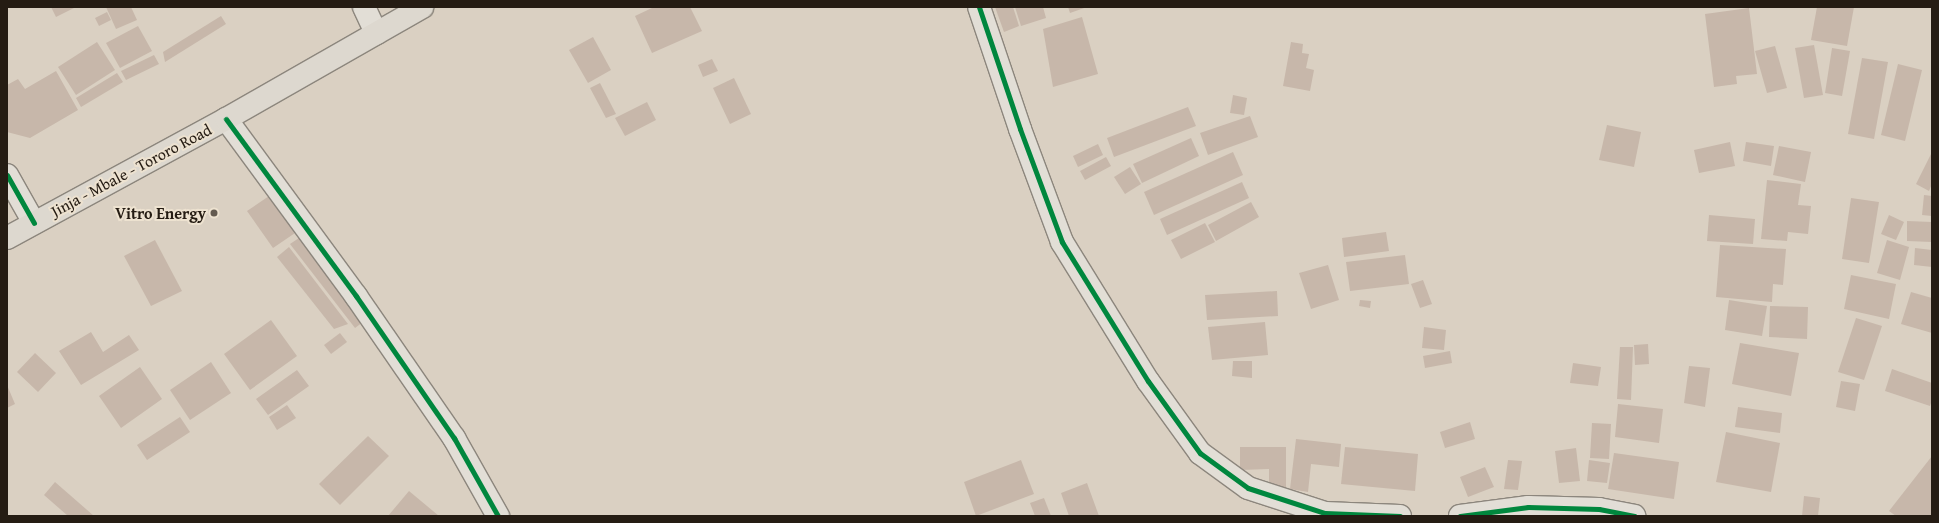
<!DOCTYPE html>
<style>
body{margin:0}
#map{position:relative;width:1939px;height:523px;overflow:hidden;background:#dad0c2;font-family:"Gentium Book Plus",serif}
div>[style]{position:absolute}
.building>*{inset:0;background:#c7b7aa}
.roads{filter:drop-shadow(1px 0 #8c867d) drop-shadow(-1px 0 #8c867d) drop-shadow(0 1px #8c867d) drop-shadow(0 -1px #8c867d)}
.minor>*{height:22px;margin:-11px;padding:0 11px;transform-origin:11px;border-radius:11px;background:#e2ded6}
.major>*{height:22px;margin:-11px;padding:0 11px;transform-origin:11px;border-radius:11px;background:#ddd8cf}
.cycleway>*{height:5px;margin:-2.5px;padding:0 2.5px;transform-origin:2.5px;border-radius:2.5px;background:#00873e}
.dots>*{width:11px;height:11px;translate:-50% -50%;box-sizing:border-box;border:2px solid #ede2d0;border-radius:50%}
span{translate:-50% -50%;white-space:nowrap;text-align:center;line-height:1.15;-webkit-text-stroke:4px #ede2d0;paint-order:stroke}
.street-label{font-size:16px;color:#251c13}
.poi-label{font-size:16px;color:#251c13;font-weight:700}
.right{translate:-100% -50%;text-align:right}
.frame{position:absolute;inset:0;border:8px solid #251c13;pointer-events:none}
</style>
<div id="map">
<div class="building">
<i style="clip-path:polygon(51px 7px,76px 7px,56px 17px)"></i>
<i style="clip-path:polygon(106px 7px,131px 7px,137px 20px,116px 29px)"></i>
<i style="clip-path:polygon(654px 7px,690px 7px,702px 31px,652px 53px,635px 16px)"></i>
<i style="clip-path:polygon(995px 7px,1013px 7px,1019px 26px,1004px 32px)"></i>
<i style="clip-path:polygon(1015px 7px,1043px 7px,1046px 18px,1021px 26px)"></i>
<i style="clip-path:polygon(1068px 7px,1087px 7px,1070px 13px)"></i>
<i style="clip-path:polygon(1817px 7px,1854px 7px,1847px 46px,1811px 40px)"></i>
<i style="clip-path:polygon(1749px 8px,1757px 74px,1736px 76px,1737px 84px,1714px 87px,1705px 14px)"></i>
<i style="clip-path:polygon(107px 12px,111px 20px,99px 26px,95px 18px)"></i>
<i style="clip-path:polygon(221px 16px,226px 24px,165px 62px,163px 52px)"></i>
<i style="clip-path:polygon(1082px 17px,1098px 74px,1053px 87px,1043px 29px)"></i>
<i style="clip-path:polygon(138px 26px,152px 51px,120px 68px,106px 43px)"></i>
<i style="clip-path:polygon(593px 37px,611px 70px,588px 83px,569px 50px)"></i>
<i style="clip-path:polygon(97px 42px,115px 70px,76px 95px,58px 67px)"></i>
<i style="clip-path:polygon(1291px 42px,1303px 44px,1302px 53px,1309px 54px,1306px 68px,1314px 70px,1310px 91px,1283px 86px)"></i>
<i style="clip-path:polygon(1814px 45px,1823px 95px,1804px 98px,1795px 48px)"></i>
<i style="clip-path:polygon(1775px 46px,1787px 88px,1767px 93px,1755px 51px)"></i>
<i style="clip-path:polygon(1832px 48px,1850px 51px,1842px 96px,1825px 93px)"></i>
<i style="clip-path:polygon(154px 55px,159px 64px,126px 80px,121px 71px)"></i>
<i style="clip-path:polygon(1862px 58px,1888px 62px,1874px 139px,1848px 134px)"></i>
<i style="clip-path:polygon(712px 59px,718px 71px,703px 77px,698px 65px)"></i>
<i style="clip-path:polygon(1898px 64px,1922px 70px,1905px 141px,1881px 135px)"></i>
<i style="clip-path:polygon(56px 71px,78px 110px,30px 138px,7px 132px,7px 85px,18px 79px,25px 89px)"></i>
<i style="clip-path:polygon(117px 73px,123px 82px,81px 107px,76px 98px)"></i>
<i style="clip-path:polygon(734px 78px,751px 114px,730px 124px,713px 88px)"></i>
<i style="clip-path:polygon(600px 83px,616px 114px,606px 118px,590px 88px)"></i>
<i style="clip-path:polygon(1233px 95px,1247px 98px,1244px 115px,1230px 113px)"></i>
<i style="clip-path:polygon(647px 102px,656px 120px,625px 136px,615px 118px)"></i>
<i style="clip-path:polygon(1188px 107px,1196px 126px,1114px 157px,1107px 138px)"></i>
<i style="clip-path:polygon(1250px 116px,1258px 137px,1208px 155px,1200px 133px)"></i>
<i style="clip-path:polygon(1607px 125px,1641px 132px,1634px 167px,1599px 160px)"></i>
<i style="clip-path:polygon(1191px 138px,1199px 156px,1142px 183px,1133px 164px)"></i>
<i style="clip-path:polygon(1730px 142px,1735px 166px,1699px 173px,1694px 150px)"></i>
<i style="clip-path:polygon(1746px 142px,1774px 146px,1771px 166px,1743px 161px)"></i>
<i style="clip-path:polygon(1098px 144px,1103px 155px,1078px 167px,1073px 156px)"></i>
<i style="clip-path:polygon(1779px 146px,1811px 152px,1805px 182px,1773px 175px)"></i>
<i style="clip-path:polygon(1233px 152px,1243px 175px,1154px 215px,1144px 192px)"></i>
<i style="clip-path:polygon(1932px 152px,1932px 184px,1929px 191px,1916px 184px)"></i>
<i style="clip-path:polygon(1106px 157px,1111px 166px,1085px 180px,1080px 171px)"></i>
<i style="clip-path:polygon(1130px 167px,1141px 184px,1125px 194px,1114px 177px)"></i>
<i style="clip-path:polygon(1767px 180px,1801px 184px,1798px 205px,1811px 206px,1808px 234px,1788px 232px,1787px 241px,1761px 239px)"></i>
<i style="clip-path:polygon(1242px 182px,1249px 198px,1167px 235px,1160px 219px)"></i>
<i style="clip-path:polygon(272px 194px,298px 231px,273px 248px,247px 211px)"></i>
<i style="clip-path:polygon(1924px 195px,1932px 196px,1932px 216px,1922px 215px)"></i>
<i style="clip-path:polygon(1851px 198px,1879px 202px,1869px 263px,1842px 259px)"></i>
<i style="clip-path:polygon(1251px 202px,1259px 217px,1216px 241px,1208px 225px)"></i>
<i style="clip-path:polygon(1709px 215px,1755px 219px,1753px 244px,1707px 241px)"></i>
<i style="clip-path:polygon(1889px 215px,1904px 222px,1896px 240px,1881px 234px)"></i>
<i style="clip-path:polygon(1907px 221px,1932px 222px,1932px 242px,1907px 241px)"></i>
<i style="clip-path:polygon(1205px 223px,1215px 242px,1181px 259px,1171px 240px)"></i>
<i style="clip-path:polygon(1386px 232px,1389px 251px,1344px 257px,1342px 238px)"></i>
<i style="clip-path:polygon(302px 236px,367px 319px,355px 328px,290px 244px)"></i>
<i style="clip-path:polygon(155px 240px,182px 291px,151px 306px,124px 256px)"></i>
<i style="clip-path:polygon(1887px 240px,1909px 247px,1900px 280px,1877px 273px)"></i>
<i style="clip-path:polygon(1720px 245px,1786px 249px,1783px 285px,1773px 284px,1772px 302px,1716px 297px)"></i>
<i style="clip-path:polygon(289px 247px,348px 324px,334px 329px,277px 257px)"></i>
<i style="clip-path:polygon(1915px 248px,1932px 250px,1932px 267px,1914px 265px)"></i>
<i style="clip-path:polygon(1405px 255px,1409px 284px,1350px 291px,1346px 262px)"></i>
<i style="clip-path:polygon(1328px 265px,1339px 300px,1311px 309px,1299px 273px)"></i>
<i style="clip-path:polygon(1851px 275px,1896px 284px,1889px 319px,1844px 309px)"></i>
<i style="clip-path:polygon(1423px 280px,1432px 304px,1420px 308px,1411px 284px)"></i>
<i style="clip-path:polygon(1277px 291px,1278px 316px,1207px 320px,1205px 295px)"></i>
<i style="clip-path:polygon(1911px 292px,1932px 298px,1932px 333px,1901px 324px)"></i>
<i style="clip-path:polygon(1360px 300px,1371px 301px,1370px 308px,1359px 306px)"></i>
<i style="clip-path:polygon(1729px 300px,1767px 306px,1762px 336px,1725px 330px)"></i>
<i style="clip-path:polygon(1770px 306px,1808px 307px,1807px 339px,1769px 337px)"></i>
<i style="clip-path:polygon(1856px 318px,1882px 326px,1864px 380px,1838px 372px)"></i>
<i style="clip-path:polygon(271px 320px,297px 356px,250px 390px,224px 354px)"></i>
<i style="clip-path:polygon(1265px 322px,1268px 355px,1212px 360px,1208px 327px)"></i>
<i style="clip-path:polygon(1424px 327px,1446px 330px,1444px 350px,1422px 348px)"></i>
<i style="clip-path:polygon(91px 332px,103px 352px,129px 335px,139px 350px,81px 385px,59px 351px)"></i>
<i style="clip-path:polygon(340px 333px,347px 342px,331px 354px,324px 345px)"></i>
<i style="clip-path:polygon(1740px 343px,1799px 353px,1791px 396px,1732px 384px)"></i>
<i style="clip-path:polygon(1648px 344px,1649px 364px,1635px 365px,1634px 345px)"></i>
<i style="clip-path:polygon(1620px 347px,1633px 347px,1631px 400px,1617px 399px)"></i>
<i style="clip-path:polygon(1450px 351px,1452px 363px,1425px 368px,1423px 356px)"></i>
<i style="clip-path:polygon(35px 353px,56px 373px,38px 392px,17px 372px)"></i>
<i style="clip-path:polygon(1233px 361px,1252px 361px,1252px 378px,1232px 376px)"></i>
<i style="clip-path:polygon(211px 362px,231px 393px,190px 420px,170px 390px)"></i>
<i style="clip-path:polygon(1573px 363px,1601px 367px,1598px 386px,1570px 383px)"></i>
<i style="clip-path:polygon(1689px 366px,1710px 368px,1705px 407px,1684px 403px)"></i>
<i style="clip-path:polygon(140px 367px,162px 399px,121px 428px,99px 396px)"></i>
<i style="clip-path:polygon(1892px 369px,1932px 383px,1932px 400px,1930px 406px,1885px 391px)"></i>
<i style="clip-path:polygon(297px 370px,309px 386px,268px 415px,256px 399px)"></i>
<i style="clip-path:polygon(1841px 381px,1860px 384px,1855px 411px,1836px 407px)"></i>
<i style="clip-path:polygon(7px 385px,15px 404px,7px 408px)"></i>
<i style="clip-path:polygon(1618px 404px,1663px 409px,1659px 443px,1615px 437px)"></i>
<i style="clip-path:polygon(287px 405px,296px 418px,277px 430px,269px 417px)"></i>
<i style="clip-path:polygon(1738px 407px,1782px 413px,1780px 433px,1735px 427px)"></i>
<i style="clip-path:polygon(180px 417px,190px 432px,147px 460px,137px 445px)"></i>
<i style="clip-path:polygon(1470px 422px,1475px 439px,1445px 448px,1440px 432px)"></i>
<i style="clip-path:polygon(1592px 423px,1611px 424px,1609px 459px,1590px 458px)"></i>
<i style="clip-path:polygon(1726px 432px,1780px 443px,1771px 492px,1716px 482px)"></i>
<i style="clip-path:polygon(368px 436px,389px 456px,340px 505px,319px 484px)"></i>
<i style="clip-path:polygon(1296px 439px,1341px 444px,1339px 467px,1311px 464px,1308px 492px,1290px 489px)"></i>
<i style="clip-path:polygon(1240px 447px,1286px 447px,1286px 487px,1269px 487px,1269px 469px,1240px 470px)"></i>
<i style="clip-path:polygon(1345px 447px,1418px 454px,1415px 491px,1341px 484px)"></i>
<i style="clip-path:polygon(1576px 448px,1580px 481px,1559px 483px,1555px 451px)"></i>
<i style="clip-path:polygon(1614px 453px,1679px 462px,1674px 499px,1608px 489px)"></i>
<i style="clip-path:polygon(1932px 456px,1932px 516px,1896px 516px,1889px 511px)"></i>
<i style="clip-path:polygon(1021px 460px,1034px 494px,976px 516px,964px 482px)"></i>
<i style="clip-path:polygon(1508px 460px,1522px 461px,1518px 490px,1504px 489px)"></i>
<i style="clip-path:polygon(1589px 460px,1610px 463px,1607px 483px,1587px 481px)"></i>
<i style="clip-path:polygon(1485px 467px,1494px 487px,1468px 497px,1460px 477px)"></i>
<i style="clip-path:polygon(55px 482px,94px 516px,68px 516px,44px 495px)"></i>
<i style="clip-path:polygon(1087px 483px,1099px 516px,1069px 516px,1061px 493px)"></i>
<i style="clip-path:polygon(409px 491px,439px 516px,388px 516px)"></i>
<i style="clip-path:polygon(1804px 496px,1820px 498px,1818px 516px,1802px 516px)"></i>
<i style="clip-path:polygon(1044px 498px,1051px 516px,1035px 516px,1030px 503px)"></i>
</div>
<div class="roads">
<div class="minor">
<i style="left:364px;top:7px;width:29px;rotate:65deg"></i>
<i style="left:979px;top:7px;width:129px;rotate:71.4deg"></i>
<i style="left:1020px;top:129px;width:121px;rotate:69.6deg"></i>
<i style="left:1062px;top:242px;width:163px;rotate:58.3deg"></i>
<i style="left:1148px;top:381px;width:89px;rotate:54.2deg"></i>
<i style="left:1200px;top:453px;width:59px;rotate:36.1deg"></i>
<i style="left:1248px;top:488px;width:81px;rotate:18deg"></i>
<i style="left:1325px;top:513px;width:75px;rotate:2.3deg"></i>
<i style="left:226px;top:119px;width:220px;rotate:53.7deg"></i>
<i style="left:356px;top:296px;width:173px;rotate:55.4deg"></i>
<i style="left:454px;top:438px;width:90px;rotate:60.6deg"></i>
<i style="left:7px;top:175px;width:55px;rotate:60.6deg"></i>
<i style="left:1460px;top:516px;width:69px;rotate:-7.5deg"></i>
<i style="left:1528px;top:507px;width:71px;rotate:1.6deg"></i>
<i style="left:1599px;top:509px;width:36px;rotate:11deg"></i>
</div>
<div class="major">
<i style="left:7px;top:238px;width:249px;rotate:-28.5deg"></i>
<i style="left:226px;top:119px;width:226px;rotate:-29.7deg"></i>
</div>
</div>
<div class="cycleway">
<i style="left:979px;top:7px;width:129px;rotate:71.4deg"></i>
<i style="left:1020px;top:129px;width:121px;rotate:69.6deg"></i>
<i style="left:1062px;top:242px;width:163px;rotate:58.3deg"></i>
<i style="left:1148px;top:381px;width:89px;rotate:54.2deg"></i>
<i style="left:1200px;top:453px;width:59px;rotate:36.1deg"></i>
<i style="left:1248px;top:488px;width:81px;rotate:18deg"></i>
<i style="left:1325px;top:513px;width:75px;rotate:2.3deg"></i>
<i style="left:226px;top:119px;width:220px;rotate:53.7deg"></i>
<i style="left:356px;top:296px;width:173px;rotate:55.4deg"></i>
<i style="left:454px;top:438px;width:90px;rotate:60.6deg"></i>
<i style="left:7px;top:175px;width:55px;rotate:60.6deg"></i>
<i style="left:1460px;top:516px;width:69px;rotate:-7.5deg"></i>
<i style="left:1528px;top:507px;width:71px;rotate:1.6deg"></i>
<i style="left:1599px;top:509px;width:36px;rotate:11deg"></i>
</div>
<div class="dots">
<i style="left:214px;top:213px;background:#645b50"></i>
</div>
<div class="street-label">
<span style="left:131px;top:170px;rotate:-28deg">Jinja - Mbale - Tororo Road</span>
</div>
<div class="poi-label">
<span class="right" style="left:206px;top:213px">Vitro Energy</span>
</div>
<div class="frame"></div>
</div>
